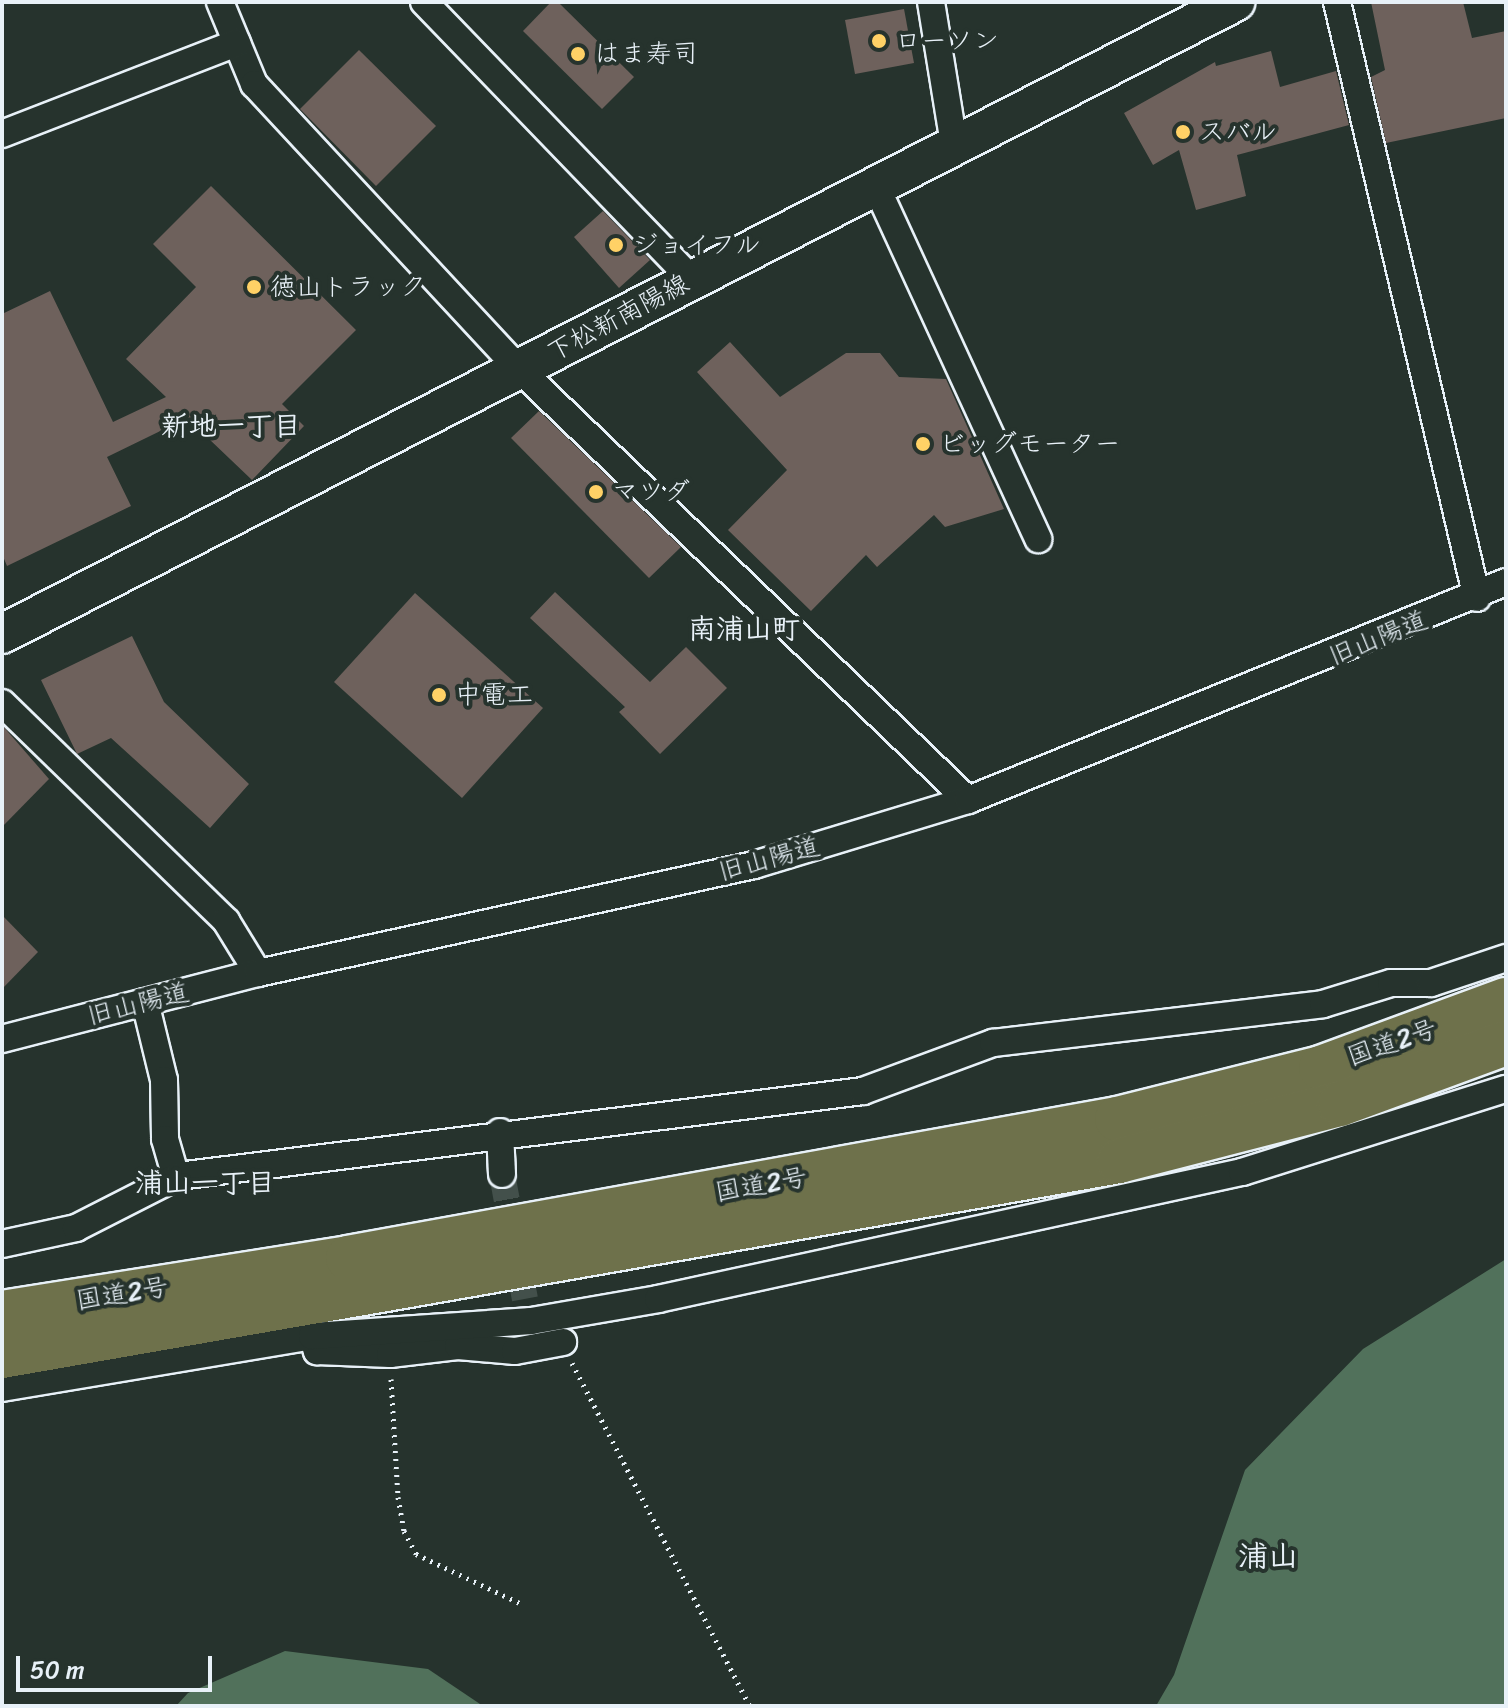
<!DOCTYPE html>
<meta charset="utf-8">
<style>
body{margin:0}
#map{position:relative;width:1508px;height:1708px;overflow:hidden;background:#26332d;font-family:Sriracha,"Klee One",sans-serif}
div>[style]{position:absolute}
.green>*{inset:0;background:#51715b}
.building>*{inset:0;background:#6e615c}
.street-tunnel>*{height:26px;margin-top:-13px;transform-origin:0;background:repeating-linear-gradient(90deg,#43504b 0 26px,transparent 0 39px)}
.path>*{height:5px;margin-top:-2.5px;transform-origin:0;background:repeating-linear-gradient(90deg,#e8f1f8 0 2px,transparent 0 8px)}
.roads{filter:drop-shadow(2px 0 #e8f1f8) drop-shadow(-2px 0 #e8f1f8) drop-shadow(0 2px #e8f1f8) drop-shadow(0 -2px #e8f1f8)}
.street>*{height:26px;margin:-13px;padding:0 13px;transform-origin:13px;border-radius:13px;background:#26332d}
.secondary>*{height:38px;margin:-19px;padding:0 19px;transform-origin:19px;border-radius:19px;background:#26332d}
.highway>*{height:44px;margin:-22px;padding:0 22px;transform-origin:22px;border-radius:22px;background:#6e714b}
.dots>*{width:22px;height:22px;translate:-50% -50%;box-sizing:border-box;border:4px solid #26332d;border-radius:50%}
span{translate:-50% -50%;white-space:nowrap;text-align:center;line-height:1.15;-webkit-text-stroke:8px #26332d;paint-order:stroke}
.poi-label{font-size:26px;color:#e8f1f8}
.left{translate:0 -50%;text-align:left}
.street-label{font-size:26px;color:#e8f1f8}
.neighbourhood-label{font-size:28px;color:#e8f1f8;font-weight:700}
.quarter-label{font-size:30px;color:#e8f1f8;font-weight:700}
.frame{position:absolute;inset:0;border:4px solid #e8f1f8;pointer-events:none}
.scale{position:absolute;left:16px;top:1656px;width:196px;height:36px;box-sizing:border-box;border:4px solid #e8f1f8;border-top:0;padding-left:10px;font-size:24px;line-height:28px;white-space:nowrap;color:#e8f1f8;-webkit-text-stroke:6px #26332d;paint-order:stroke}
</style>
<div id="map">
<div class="green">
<i style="clip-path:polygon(1506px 1259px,1506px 1706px,1156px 1706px,1174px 1675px,1245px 1470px,1363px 1349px)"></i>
<i style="clip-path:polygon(285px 1651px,428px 1669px,483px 1706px,176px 1706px,188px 1693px)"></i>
</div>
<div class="building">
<i style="clip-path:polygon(551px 2px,558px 2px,634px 77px,602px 109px,523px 31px)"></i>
<i style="clip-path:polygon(1371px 2px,1463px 2px,1472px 38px,1506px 31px,1506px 118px,1386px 143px,1371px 77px,1385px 70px)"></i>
<i style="clip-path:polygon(904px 9px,914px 63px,855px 74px,845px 20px)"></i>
<i style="clip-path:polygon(359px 50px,436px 126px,376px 186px,300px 109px)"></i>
<i style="clip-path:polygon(1271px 51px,1280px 87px,1336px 71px,1349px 125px,1237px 155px,1246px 196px,1196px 210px,1179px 150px,1153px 165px,1124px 113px,1215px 62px,1216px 66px)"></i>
<i style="clip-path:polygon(211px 186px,356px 330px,282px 404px,304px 426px,252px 480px,187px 418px,107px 457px,131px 506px,7px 566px,2px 554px,2px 314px,50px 291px,113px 422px,166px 397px,126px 359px,196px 287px,153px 244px)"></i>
<i style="clip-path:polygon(603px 211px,650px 260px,619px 288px,574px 237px)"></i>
<i style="clip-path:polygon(730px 342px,780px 397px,846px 353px,880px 353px,899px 377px,946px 379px,1004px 509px,945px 527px,934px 515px,877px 567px,866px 555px,811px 611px,728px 530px,787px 470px,697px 372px)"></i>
<i style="clip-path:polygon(539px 411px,681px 547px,649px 578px,511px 438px)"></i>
<i style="clip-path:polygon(555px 592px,650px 682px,686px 647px,727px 688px,660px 754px,619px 712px,625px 707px,530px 618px)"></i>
<i style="clip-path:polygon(415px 593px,543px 708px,462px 798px,334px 682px)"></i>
<i style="clip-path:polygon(132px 636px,164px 702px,249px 784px,210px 828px,111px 738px,77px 754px,41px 680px)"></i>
<i style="clip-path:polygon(2px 725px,49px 779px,2px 827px)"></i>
<i style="clip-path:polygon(2px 915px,38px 952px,2px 989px)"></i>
</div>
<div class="street-tunnel">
<i style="left:502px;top:1174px;width:127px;rotate:79.6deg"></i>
</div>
<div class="path">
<i style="left:572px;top:1363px;width:386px;rotate:62.6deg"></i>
<i style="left:391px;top:1379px;width:118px;rotate:86.6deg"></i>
<i style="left:398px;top:1497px;width:35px;rotate:80deg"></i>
<i style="left:404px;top:1531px;width:26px;rotate:62deg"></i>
<i style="left:416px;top:1554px;width:117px;rotate:25.3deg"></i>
</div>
<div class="roads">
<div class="street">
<i style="left:220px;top:2px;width:89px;rotate:67.5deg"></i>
<i style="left:254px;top:84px;width:391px;rotate:47.1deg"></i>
<i style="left:520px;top:370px;width:621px;rotate:43.83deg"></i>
<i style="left:424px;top:2px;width:386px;rotate:46deg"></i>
<i style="left:931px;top:2px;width:144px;rotate:80.8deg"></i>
<i style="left:1337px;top:2px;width:612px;rotate:76.78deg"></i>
<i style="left:2px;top:134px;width:252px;rotate:-21.2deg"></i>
<i style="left:875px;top:184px;width:391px;rotate:65.3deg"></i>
<i style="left:2px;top:703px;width:313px;rotate:44.2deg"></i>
<i style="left:226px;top:921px;width:61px;rotate:58.4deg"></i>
<i style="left:145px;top:1002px;width:80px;rotate:76.3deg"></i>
<i style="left:164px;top:1080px;width:59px;rotate:89deg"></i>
<i style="left:165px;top:1139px;width:40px;rotate:74deg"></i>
<i style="left:2px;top:1039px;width:264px;rotate:-14.5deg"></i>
<i style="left:258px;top:973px;width:508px;rotate:-12.28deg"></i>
<i style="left:754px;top:865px;width:224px;rotate:-16.9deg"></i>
<i style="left:968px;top:800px;width:580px;rotate:-22.06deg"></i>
<i style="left:500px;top:1132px;width:42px;rotate:87.3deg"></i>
<i style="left:2px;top:1244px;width:76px;rotate:-12.2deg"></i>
<i style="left:76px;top:1228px;width:114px;rotate:-27deg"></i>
<i style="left:178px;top:1176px;width:690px;rotate:-7.07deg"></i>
<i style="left:863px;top:1091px;width:139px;rotate:-20.3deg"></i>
<i style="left:993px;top:1043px;width:332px;rotate:-6.7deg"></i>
<i style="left:1323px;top:1004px;width:71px;rotate:-17.2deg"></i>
<i style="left:1391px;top:983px;width:40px"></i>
<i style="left:1431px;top:983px;width:79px;rotate:-18.4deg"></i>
<i style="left:313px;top:1339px;width:13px;rotate:72deg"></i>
<i style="left:317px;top:1351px;width:73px;rotate:2.4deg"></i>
<i style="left:390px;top:1354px;width:68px;rotate:-6.7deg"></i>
<i style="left:458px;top:1346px;width:57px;rotate:5deg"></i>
<i style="left:515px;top:1351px;width:49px;rotate:-10.6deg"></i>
<i style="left:2px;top:1388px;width:314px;rotate:-9.5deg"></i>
<i style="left:312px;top:1336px;width:220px;rotate:-3.9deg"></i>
<i style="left:531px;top:1321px;width:129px;rotate:-9.8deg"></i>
<i style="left:658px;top:1299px;width:598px;rotate:-12.27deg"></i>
<i style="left:1242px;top:1172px;width:277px;rotate:-17.5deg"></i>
</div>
<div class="secondary">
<i style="left:2px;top:634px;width:1386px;rotate:-27.14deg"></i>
</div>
<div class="highway">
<i style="left:2px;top:1313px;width:350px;rotate:-9deg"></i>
<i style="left:348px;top:1258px;width:781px;rotate:-10.25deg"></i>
<i style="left:1117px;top:1119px;width:210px;rotate:-14deg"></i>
<i style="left:1321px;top:1068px;width:197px;rotate:-20.2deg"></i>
<i style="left:2px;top:1356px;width:1134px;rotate:-9.9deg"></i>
<i style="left:1119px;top:1161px;width:228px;rotate:-14.5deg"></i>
<i style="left:1340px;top:1104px;width:177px;rotate:-20.2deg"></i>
</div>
</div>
<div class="dots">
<i style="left:879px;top:41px;background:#ffd166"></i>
<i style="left:578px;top:54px;background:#ffd166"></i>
<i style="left:1183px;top:132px;background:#ffd166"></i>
<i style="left:616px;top:245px;background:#ffd166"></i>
<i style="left:254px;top:287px;background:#ffd166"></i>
<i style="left:923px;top:444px;background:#ffd166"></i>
<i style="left:596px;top:492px;background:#ffd166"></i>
<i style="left:439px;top:695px;background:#ffd166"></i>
</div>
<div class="poi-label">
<span class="left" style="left:895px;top:41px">ローソン</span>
<span class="left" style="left:594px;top:54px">はま寿司</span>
<span class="left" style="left:1199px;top:132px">スバル</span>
<span class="left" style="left:632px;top:245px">ジョイフル</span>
<span class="left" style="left:270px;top:287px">徳山トラック</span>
<span class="left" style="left:939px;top:444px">ビッグモーター</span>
<span class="left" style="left:612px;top:492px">マツダ</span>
<span class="left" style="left:455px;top:695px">中電工</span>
</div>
<div class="street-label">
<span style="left:618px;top:318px;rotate:-28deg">下松新南陽線</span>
<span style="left:1378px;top:638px;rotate:-22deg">旧山陽道</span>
<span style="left:769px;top:859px;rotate:-15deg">旧山陽道</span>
<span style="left:138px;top:1004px;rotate:-14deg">旧山陽道</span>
<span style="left:1392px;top:1043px;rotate:-19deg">国道2号</span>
<span style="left:761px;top:1185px;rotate:-10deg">国道2号</span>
<span style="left:122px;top:1294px;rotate:-9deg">国道2号</span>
</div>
<div class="neighbourhood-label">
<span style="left:231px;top:426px">新地一丁目</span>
<span style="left:744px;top:629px">南浦山町</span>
<span style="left:205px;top:1183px">浦山一丁目</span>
</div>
<div class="quarter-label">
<span style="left:1268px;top:1556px">浦山</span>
</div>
<div class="frame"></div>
<div class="scale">50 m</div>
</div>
